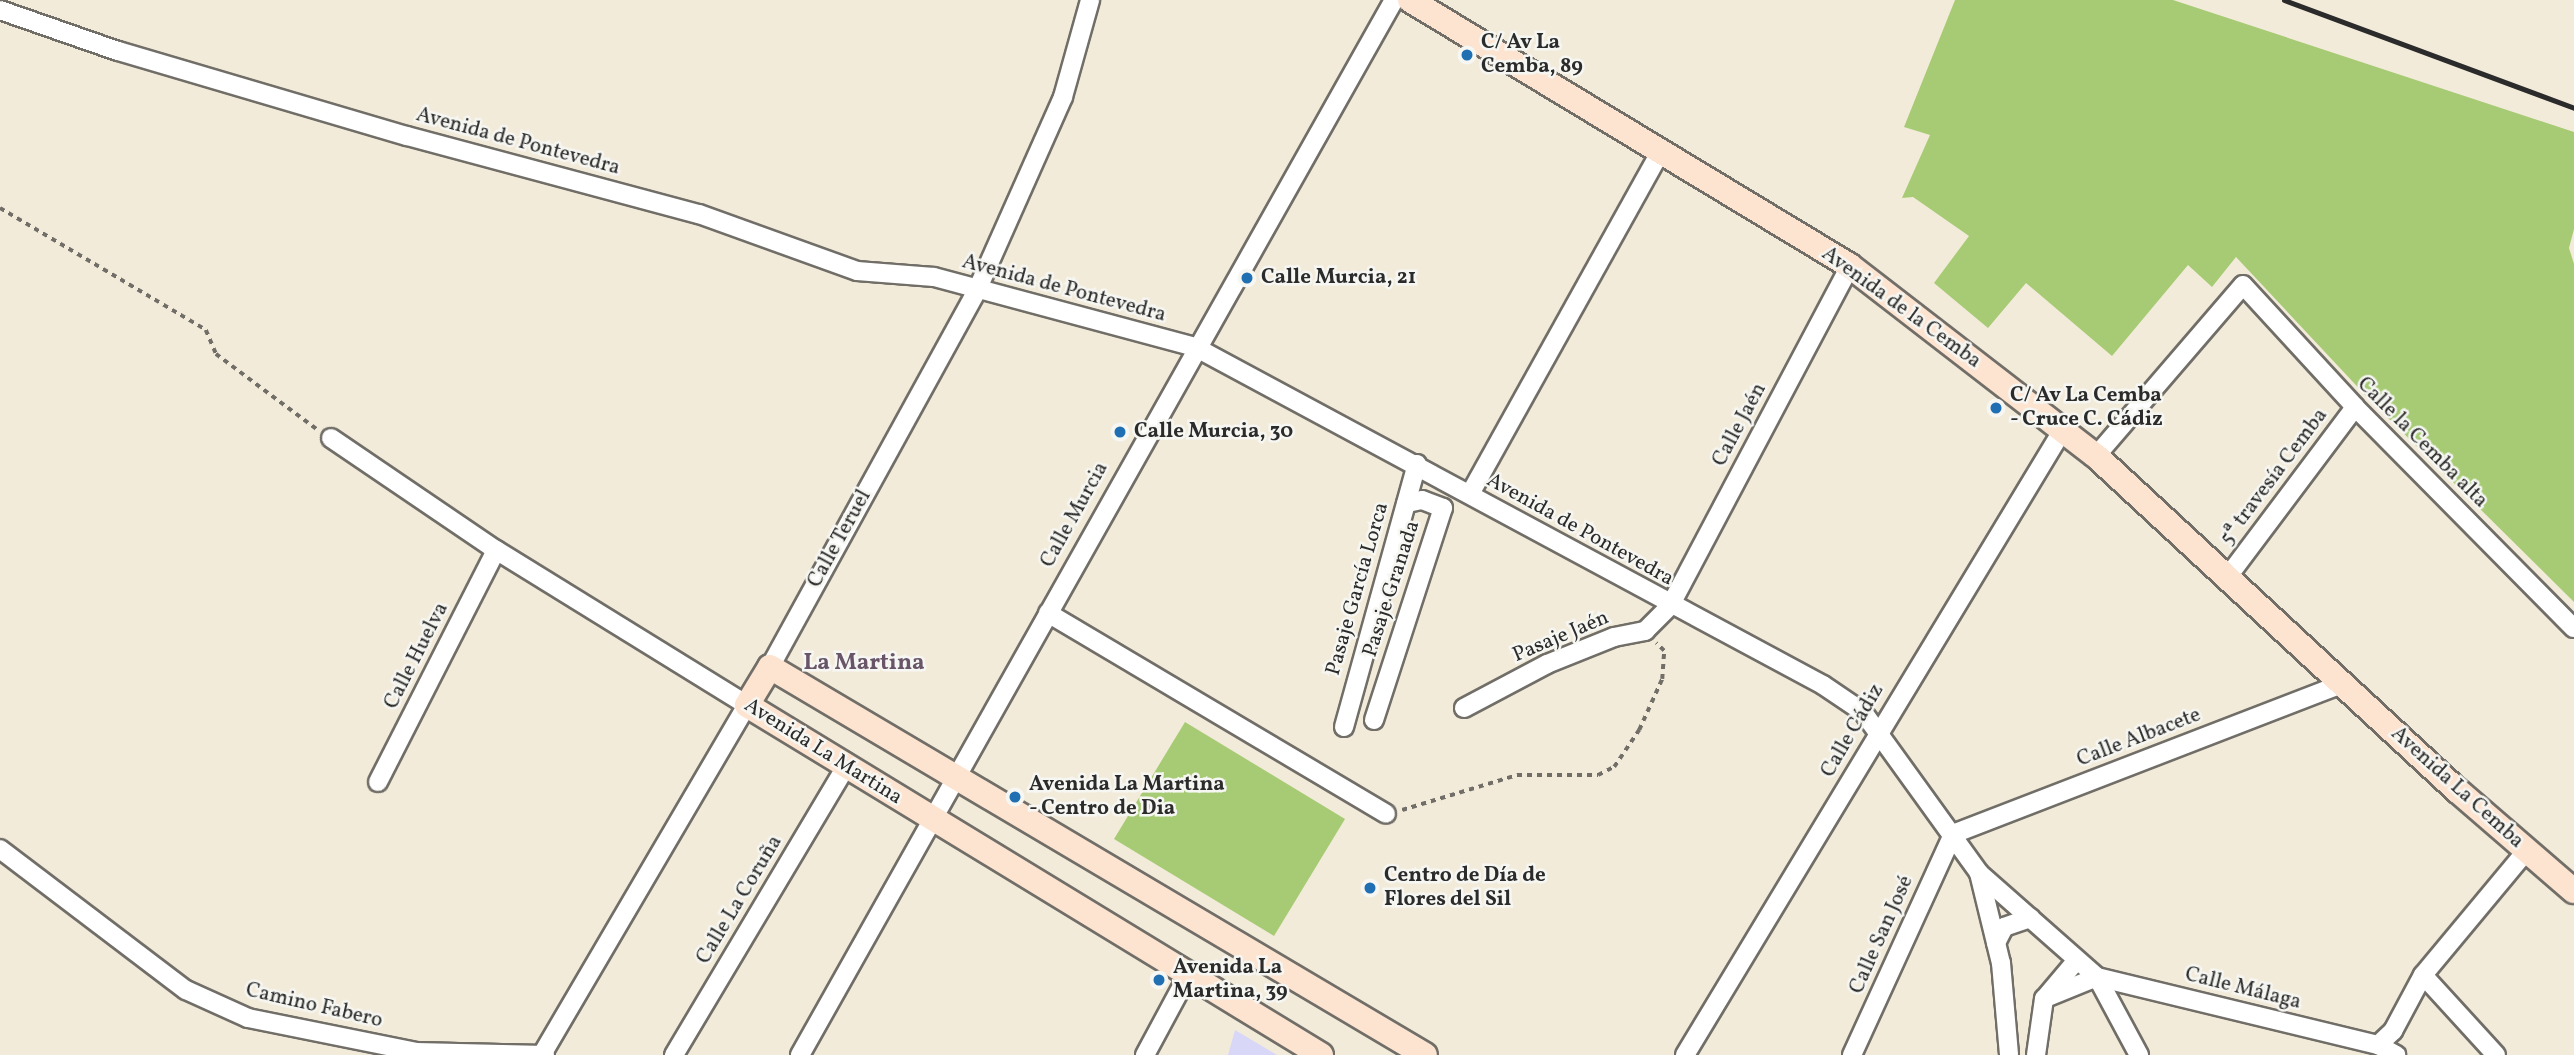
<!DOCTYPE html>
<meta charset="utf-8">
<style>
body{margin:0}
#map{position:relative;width:2574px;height:1055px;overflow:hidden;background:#f3ebda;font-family:Vollkorn,serif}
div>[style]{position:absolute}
.built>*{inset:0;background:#d8d7f8}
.green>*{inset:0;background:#a6cb74}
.path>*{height:3.5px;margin-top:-1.75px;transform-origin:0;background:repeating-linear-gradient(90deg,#716e68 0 5px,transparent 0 10px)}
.roads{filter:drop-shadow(2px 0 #716e68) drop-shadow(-2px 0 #716e68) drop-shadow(0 2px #716e68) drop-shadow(0 -2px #716e68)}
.street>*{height:18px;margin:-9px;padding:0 9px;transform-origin:9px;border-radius:9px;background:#fff}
.secondary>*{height:24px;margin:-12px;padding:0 12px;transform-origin:12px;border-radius:12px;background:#fde4d1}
.rail>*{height:5px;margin:-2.5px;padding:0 2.5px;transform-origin:2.5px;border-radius:2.5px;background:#2b2b2b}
.dots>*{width:19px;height:19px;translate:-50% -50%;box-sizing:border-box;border:4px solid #f6f6f2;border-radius:50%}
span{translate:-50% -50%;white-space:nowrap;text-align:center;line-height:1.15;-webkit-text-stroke:5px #f6f6f2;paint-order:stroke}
.poi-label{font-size:21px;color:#2b2b2b;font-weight:700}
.left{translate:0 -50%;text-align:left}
.street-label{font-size:21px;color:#2b2b2b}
.neighbourhood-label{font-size:23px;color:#685568;font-weight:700}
</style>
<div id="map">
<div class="built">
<i style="clip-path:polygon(1235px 1030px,1277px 1055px,1228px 1055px)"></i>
</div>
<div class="green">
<i style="clip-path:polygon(1955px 0,2173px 0,2574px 132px,2574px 229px,2569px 248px,2574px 264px,2574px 602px,2368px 398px,2236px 257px,2212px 287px,2188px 265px,2112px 356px,2026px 283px,1988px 328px,1934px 283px,1969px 236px,1913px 197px,1902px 198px,1930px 135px,1904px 127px)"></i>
<i style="clip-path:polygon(1185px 722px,1345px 819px,1274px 936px,1114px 839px)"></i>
</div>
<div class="path">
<i style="left:0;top:208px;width:239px;rotate:30.6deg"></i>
<i style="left:206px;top:330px;width:26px;rotate:67deg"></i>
<i style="left:216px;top:354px;width:127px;rotate:36.7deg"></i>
<i style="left:1402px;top:810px;width:120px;rotate:-16.9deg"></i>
<i style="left:1517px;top:775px;width:81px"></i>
<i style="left:1598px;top:775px;width:18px;rotate:-27deg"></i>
<i style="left:1614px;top:767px;width:45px;rotate:-56deg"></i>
<i style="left:1639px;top:730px;width:56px;rotate:-65.7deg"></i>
<i style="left:1662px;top:679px;width:28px;rotate:-86deg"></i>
<i style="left:1664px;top:651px;width:11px;rotate:-135deg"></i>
</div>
<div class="roads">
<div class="street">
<i style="left:0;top:10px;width:125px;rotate:19.2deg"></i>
<i style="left:118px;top:51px;width:301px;rotate:16.4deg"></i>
<i style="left:407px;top:136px;width:302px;rotate:15deg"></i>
<i style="left:699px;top:214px;width:168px;rotate:19.8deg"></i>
<i style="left:857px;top:271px;width:77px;rotate:4.5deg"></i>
<i style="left:934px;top:277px;width:270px;rotate:15deg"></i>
<i style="left:1195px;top:347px;width:713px;rotate:28.29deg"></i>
<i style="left:1823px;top:685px;width:48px;rotate:34deg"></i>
<i style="left:1863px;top:712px;width:198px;rotate:54.2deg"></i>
<i style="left:1979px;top:873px;width:157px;rotate:41.4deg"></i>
<i style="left:2097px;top:977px;width:89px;rotate:61.7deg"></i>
<i style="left:331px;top:438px;width:199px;rotate:34.2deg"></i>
<i style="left:496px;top:550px;width:295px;rotate:31.7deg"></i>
<i style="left:747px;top:705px;width:406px;rotate:120.4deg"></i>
<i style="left:2096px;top:456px;width:225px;rotate:-49.3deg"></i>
<i style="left:2243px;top:285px;width:166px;rotate:47.4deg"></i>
<i style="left:2355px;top:407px;width:311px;rotate:45.3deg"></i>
<i style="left:1470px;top:494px;width:393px;rotate:-60.9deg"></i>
<i style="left:2229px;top:575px;width:210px;rotate:-53.1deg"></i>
<i style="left:1048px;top:613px;width:393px;rotate:30.7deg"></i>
<i style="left:770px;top:667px;width:432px;rotate:-61.2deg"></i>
<i style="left:978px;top:288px;width:209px;rotate:-66deg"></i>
<i style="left:1063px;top:97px;width:101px;rotate:-74.4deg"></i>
<i style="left:1464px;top:708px;width:94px;rotate:-27.9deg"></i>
<i style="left:1547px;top:664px;width:72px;rotate:-21.9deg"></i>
<i style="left:1614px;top:637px;width:32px;rotate:-11deg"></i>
<i style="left:1645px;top:631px;width:35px;rotate:-45deg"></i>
<i style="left:1670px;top:606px;width:385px;rotate:-62.1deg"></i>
<i style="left:1374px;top:720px;width:223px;rotate:-72deg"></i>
<i style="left:1443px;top:508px;width:22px;rotate:-159deg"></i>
<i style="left:1422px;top:500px;width:16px;rotate:169deg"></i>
<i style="left:1344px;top:727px;width:273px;rotate:-74.5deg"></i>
<i style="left:378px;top:782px;width:260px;rotate:-63deg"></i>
<i style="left:1953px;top:834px;width:416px;rotate:-21.1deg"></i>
<i style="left:0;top:849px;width:233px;rotate:37.2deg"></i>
<i style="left:186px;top:990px;width:68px;rotate:24.3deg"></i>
<i style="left:248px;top:1018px;width:171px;rotate:11.4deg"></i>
<i style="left:416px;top:1052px;width:129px;rotate:1.3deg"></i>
<i style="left:1979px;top:873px;width:93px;rotate:76.3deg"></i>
<i style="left:2001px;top:963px;width:92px;rotate:85deg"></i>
<i style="left:1996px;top:943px;width:18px;rotate:-63deg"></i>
<i style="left:2004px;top:927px;width:28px;rotate:-19deg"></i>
<i style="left:2097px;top:977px;width:289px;rotate:13.6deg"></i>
<i style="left:2378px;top:1045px;width:21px;rotate:29deg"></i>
<i style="left:2048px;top:997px;width:53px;rotate:-22.2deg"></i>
<i style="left:2378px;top:1045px;width:21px;rotate:-43deg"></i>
<i style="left:2393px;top:1031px;width:64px;rotate:-61.8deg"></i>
<i style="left:674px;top:1055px;width:334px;rotate:-59.2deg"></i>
<i style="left:800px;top:1055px;width:1211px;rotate:-60.62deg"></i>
<i style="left:1145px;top:1055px;width:91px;rotate:-61.7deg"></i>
<i style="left:1685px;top:1055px;width:729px;rotate:-58.86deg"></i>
<i style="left:1852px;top:1055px;width:243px;rotate:-65.4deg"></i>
<i style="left:2036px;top:1055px;width:57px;rotate:-81.9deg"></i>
<i style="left:2044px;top:999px;width:51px;rotate:-49.8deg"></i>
<i style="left:2496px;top:1055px;width:108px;rotate:-132.4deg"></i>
<i style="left:2423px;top:975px;width:163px;rotate:-50.2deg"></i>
</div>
<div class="secondary">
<i style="left:1410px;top:0;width:514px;rotate:31.15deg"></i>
<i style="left:1850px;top:266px;width:311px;rotate:37.7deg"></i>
<i style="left:2096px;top:456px;width:493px;rotate:42.8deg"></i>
<i style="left:2458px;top:791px;width:153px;rotate:40.8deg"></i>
<i style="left:1321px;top:1055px;width:672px;rotate:-148.63deg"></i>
<i style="left:747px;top:705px;width:44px;rotate:-58.8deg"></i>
<i style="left:770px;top:667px;width:761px;rotate:30.64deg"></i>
</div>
</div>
<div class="rail">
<i style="left:2284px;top:0;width:309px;rotate:20.4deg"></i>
</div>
<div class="dots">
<i style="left:1467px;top:55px;background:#1f6fb2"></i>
<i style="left:1247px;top:278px;background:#1f6fb2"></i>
<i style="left:1996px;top:408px;background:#1f6fb2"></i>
<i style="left:1120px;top:432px;background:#1f6fb2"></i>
<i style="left:1015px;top:797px;background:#1f6fb2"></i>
<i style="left:1370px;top:888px;background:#1f6fb2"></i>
<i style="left:1159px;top:980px;background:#1f6fb2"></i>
</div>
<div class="poi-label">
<span class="left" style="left:1481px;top:55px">C/ Av La<br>Cemba, 89</span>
<span class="left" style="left:1261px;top:278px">Calle Murcia, 21</span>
<span class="left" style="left:2010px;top:408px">C/ Av La Cemba<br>- Cruce C. Cádiz</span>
<span class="left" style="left:1134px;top:432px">Calle Murcia, 30</span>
<span class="left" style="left:1029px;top:797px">Avenida La Martina<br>- Centro de Dia</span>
<span class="left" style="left:1384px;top:888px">Centro de Día de<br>Flores del Sil</span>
<span class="left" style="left:1173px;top:980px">Avenida La<br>Martina, 39</span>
</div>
<div class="street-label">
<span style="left:518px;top:142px;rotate:15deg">Avenida de Pontevedra</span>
<span style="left:1064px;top:289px;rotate:15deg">Avenida de Pontevedra</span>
<span style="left:1901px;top:308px;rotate:36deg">Avenida de la Cemba</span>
<span style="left:1740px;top:425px;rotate:-62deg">Calle Jaén</span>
<span style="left:2422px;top:443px;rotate:45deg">Calle la Cemba alta</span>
<span style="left:2274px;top:477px;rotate:-53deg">5ª travesía Cemba</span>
<span style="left:1075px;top:515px;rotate:-61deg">Calle Murcia</span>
<span style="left:1580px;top:530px;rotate:29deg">Avenida de Pontevedra</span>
<span style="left:840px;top:539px;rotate:-61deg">Calle Teruel</span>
<span style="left:1358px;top:589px;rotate:-74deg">Pasaje García Lorca</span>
<span style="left:1392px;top:589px;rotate:-72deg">Pasaje Granada</span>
<span style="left:1561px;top:637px;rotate:-23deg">Pasaje Jaén</span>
<span style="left:417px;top:656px;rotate:-63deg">Calle Huelva</span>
<span style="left:1853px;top:731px;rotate:-60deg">Calle Cádiz</span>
<span style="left:2139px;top:738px;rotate:-21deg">Calle Albacete</span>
<span style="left:823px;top:752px;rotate:32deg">Avenida La Martina</span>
<span style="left:2457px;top:788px;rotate:42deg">Avenida La Cemba</span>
<span style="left:740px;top:900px;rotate:-59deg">Calle La Coruña</span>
<span style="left:1882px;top:935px;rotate:-66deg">Calle San José</span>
<span style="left:2243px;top:989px;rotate:14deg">Calle Málaga</span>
<span style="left:314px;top:1006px;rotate:13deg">Camino Fabero</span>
</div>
<div class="neighbourhood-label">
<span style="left:864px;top:663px">La Martina</span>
</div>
</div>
